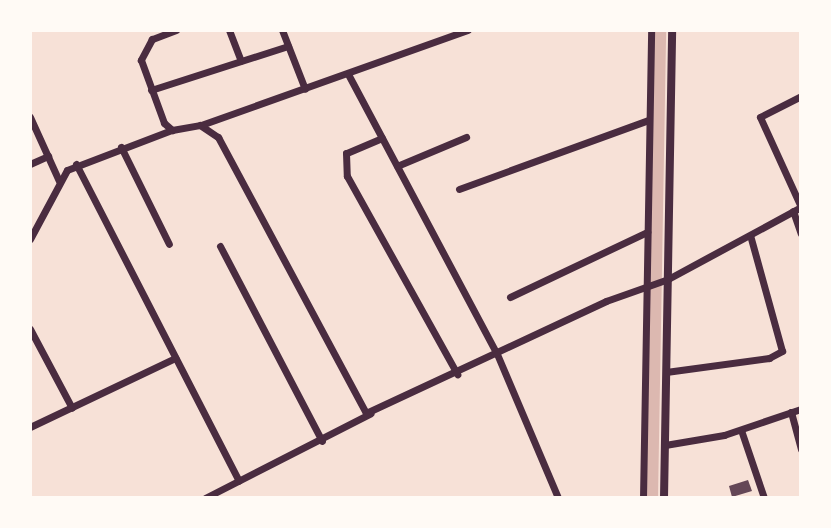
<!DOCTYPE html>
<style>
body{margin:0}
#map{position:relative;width:831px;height:528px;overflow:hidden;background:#f7e1d7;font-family:Figtree,sans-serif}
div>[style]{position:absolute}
.canal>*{height:12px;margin:-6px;padding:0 6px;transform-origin:6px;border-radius:6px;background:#dcb8b0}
.building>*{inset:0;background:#644757}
.minor>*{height:7px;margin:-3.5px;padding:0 3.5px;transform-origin:3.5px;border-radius:3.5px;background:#4a2c40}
.tertiary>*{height:8px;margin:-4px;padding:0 4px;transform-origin:4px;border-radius:4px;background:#4a2c40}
span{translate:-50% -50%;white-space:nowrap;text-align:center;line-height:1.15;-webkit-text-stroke:5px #fffaf5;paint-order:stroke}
.frame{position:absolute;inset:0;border:32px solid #fffaf5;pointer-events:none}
</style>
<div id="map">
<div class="canal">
<i style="left:652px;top:498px;width:468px;rotate:-89deg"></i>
</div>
<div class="building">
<i style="clip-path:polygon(748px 480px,752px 491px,732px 497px,729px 486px)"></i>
</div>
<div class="minor">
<i style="left:176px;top:30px;width:26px;rotate:159deg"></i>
<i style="left:152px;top:39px;width:24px;rotate:118deg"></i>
<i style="left:141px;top:60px;width:67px;rotate:69.9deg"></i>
<i style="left:164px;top:123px;width:11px;rotate:41deg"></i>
<i style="left:172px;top:130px;width:28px;rotate:-10deg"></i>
<i style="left:200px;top:125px;width:22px;rotate:34deg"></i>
<i style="left:218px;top:137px;width:313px;rotate:61.8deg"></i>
<i style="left:366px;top:413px;width:265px;rotate:-25deg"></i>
<i style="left:606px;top:301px;width:66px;rotate:-19.5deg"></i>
<i style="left:668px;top:279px;width:151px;rotate:-28.4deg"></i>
<i style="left:229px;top:30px;width:33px;rotate:69deg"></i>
<i style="left:282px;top:30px;width:63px;rotate:68.7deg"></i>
<i style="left:348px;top:74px;width:317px;rotate:62deg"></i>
<i style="left:497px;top:354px;width:156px;rotate:67deg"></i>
<i style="left:151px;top:90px;width:144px;rotate:-17.8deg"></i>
<i style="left:30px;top:117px;width:70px;rotate:65.6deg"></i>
<i style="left:201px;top:125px;width:283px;rotate:-19.6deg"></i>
<i style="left:382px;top:138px;width:39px;rotate:157deg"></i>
<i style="left:346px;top:153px;width:23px;rotate:88deg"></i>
<i style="left:347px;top:176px;width:227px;rotate:60.9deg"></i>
<i style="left:121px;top:147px;width:108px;rotate:63.7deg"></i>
<i style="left:30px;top:164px;width:20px;rotate:-24deg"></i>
<i style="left:76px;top:164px;width:356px;rotate:62.8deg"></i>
<i style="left:397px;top:166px;width:75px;rotate:-22.8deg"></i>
<i style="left:459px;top:189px;width:202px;rotate:-20deg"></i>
<i style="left:801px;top:207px;width:99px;rotate:-114.5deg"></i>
<i style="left:760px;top:117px;width:46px;rotate:-27.1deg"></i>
<i style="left:793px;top:211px;width:24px;rotate:71deg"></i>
<i style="left:30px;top:239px;width:78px;rotate:-61.8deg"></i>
<i style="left:67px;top:170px;width:112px;rotate:-20.9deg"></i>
<i style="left:220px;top:246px;width:220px;rotate:62.4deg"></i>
<i style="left:510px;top:297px;width:152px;rotate:-25.4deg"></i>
<i style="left:30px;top:329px;width:89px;rotate:62deg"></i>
<i style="left:666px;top:372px;width:104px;rotate:-7.7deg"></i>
<i style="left:769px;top:358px;width:15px;rotate:-28deg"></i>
<i style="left:782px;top:351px;width:120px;rotate:-105.4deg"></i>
<i style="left:791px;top:412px;width:39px;rotate:75deg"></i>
<i style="left:30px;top:427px;width:161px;rotate:-25.4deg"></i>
<i style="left:741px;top:430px;width:72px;rotate:71.3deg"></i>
<i style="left:665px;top:445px;width:60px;rotate:-9.6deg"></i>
<i style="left:724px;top:435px;width:81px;rotate:-18.7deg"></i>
<i style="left:205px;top:498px;width:186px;rotate:-27.1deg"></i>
<i style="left:643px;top:498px;width:468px;rotate:-89deg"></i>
</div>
<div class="tertiary">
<i style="left:664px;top:498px;width:468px;rotate:-89deg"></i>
</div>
<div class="frame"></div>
</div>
